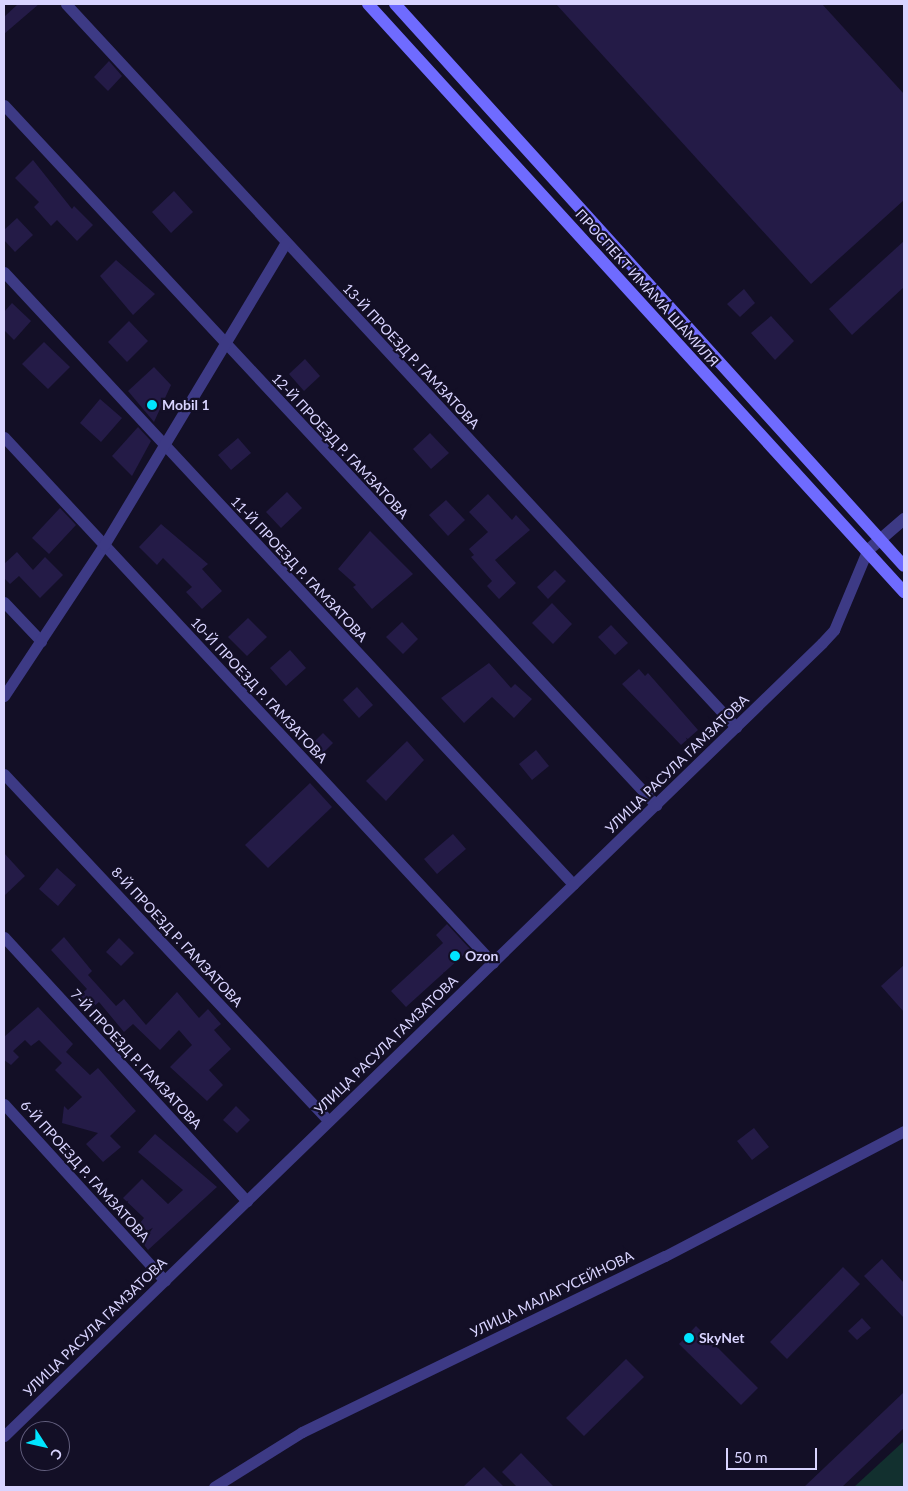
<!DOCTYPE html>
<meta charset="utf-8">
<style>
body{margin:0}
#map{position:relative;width:908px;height:1491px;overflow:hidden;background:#130f26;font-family:Lato,sans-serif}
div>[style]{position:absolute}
.green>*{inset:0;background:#12302f}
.building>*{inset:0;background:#241b47}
.minor>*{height:11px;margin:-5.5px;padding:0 5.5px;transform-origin:5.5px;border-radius:5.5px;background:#3d3a85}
.tertiary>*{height:12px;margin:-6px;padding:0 6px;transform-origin:6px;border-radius:6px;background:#3d3a85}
.secondary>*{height:12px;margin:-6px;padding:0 6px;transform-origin:6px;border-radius:6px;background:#6f6bff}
.dots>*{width:14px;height:14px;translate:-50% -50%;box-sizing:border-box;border:2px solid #130f26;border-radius:50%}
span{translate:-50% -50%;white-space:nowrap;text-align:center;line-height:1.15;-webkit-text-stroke:4.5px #130f26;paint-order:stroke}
.street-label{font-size:14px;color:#d9d4ff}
.poi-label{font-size:14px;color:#d9d4ff;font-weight:700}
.left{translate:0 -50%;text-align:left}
.frame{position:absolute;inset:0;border:5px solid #d9d4ff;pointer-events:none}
.north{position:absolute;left:20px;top:1421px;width:50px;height:50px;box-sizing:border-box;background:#130f26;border:1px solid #625e7d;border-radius:50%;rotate:125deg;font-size:14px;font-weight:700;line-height:20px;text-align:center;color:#d9d4ff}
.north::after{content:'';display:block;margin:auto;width:18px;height:22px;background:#00e5ff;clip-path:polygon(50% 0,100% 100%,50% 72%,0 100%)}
.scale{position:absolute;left:726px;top:1448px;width:91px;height:22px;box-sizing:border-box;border:2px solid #d9d4ff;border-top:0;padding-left:6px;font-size:15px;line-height:18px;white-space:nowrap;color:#d9d4ff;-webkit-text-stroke:4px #130f26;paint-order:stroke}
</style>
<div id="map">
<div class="green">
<i style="clip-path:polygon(904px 1441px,904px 1487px,854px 1487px)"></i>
</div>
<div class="building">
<i style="clip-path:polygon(18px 4px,39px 4px,4px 34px,4px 17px)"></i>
<i style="clip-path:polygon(556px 4px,822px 4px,904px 94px,904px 200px,811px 284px)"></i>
<i style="clip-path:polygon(109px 61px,122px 76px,108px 91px,94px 77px)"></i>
<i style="clip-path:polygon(33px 160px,72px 209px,74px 206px,93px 225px,77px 241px,57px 220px,51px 226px,34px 207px,39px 202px,15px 178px)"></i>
<i style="clip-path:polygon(174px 191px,193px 212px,171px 233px,152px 212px)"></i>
<i style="clip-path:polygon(17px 218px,33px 235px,15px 252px,4px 240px,4px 230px)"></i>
<i style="clip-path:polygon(904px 241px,904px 287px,852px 335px,829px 309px)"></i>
<i style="clip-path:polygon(116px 260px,155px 294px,133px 315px,100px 276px)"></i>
<i style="clip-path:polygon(744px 289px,755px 303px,740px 317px,727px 304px)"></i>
<i style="clip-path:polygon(12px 303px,31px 321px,14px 340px,4px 330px,4px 312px)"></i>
<i style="clip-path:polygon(771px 316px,794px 341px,775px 360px,751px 333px)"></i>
<i style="clip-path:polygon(129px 321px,148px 341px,127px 362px,108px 342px)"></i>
<i style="clip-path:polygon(44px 342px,70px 367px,48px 389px,22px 364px)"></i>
<i style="clip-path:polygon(305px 359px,320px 376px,304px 391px,289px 374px)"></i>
<i style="clip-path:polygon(154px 367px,171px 385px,154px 422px,128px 391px)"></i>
<i style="clip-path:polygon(100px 399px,122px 418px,101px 442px,80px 423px)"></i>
<i style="clip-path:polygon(138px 427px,151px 441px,132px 476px,112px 456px)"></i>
<i style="clip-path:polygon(430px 433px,449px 453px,431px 469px,413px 449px)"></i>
<i style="clip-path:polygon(238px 438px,251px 453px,231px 470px,218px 455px)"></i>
<i style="clip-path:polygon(287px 492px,302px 508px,281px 528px,266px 512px)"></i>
<i style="clip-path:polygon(488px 494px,512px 520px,516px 515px,530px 530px,495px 560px,516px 583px,499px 599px,487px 586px,492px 581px,471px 557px,474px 555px,469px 549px,488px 532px,469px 512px)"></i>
<i style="clip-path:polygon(446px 500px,465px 520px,448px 536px,429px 515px)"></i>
<i style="clip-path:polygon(60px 508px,76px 525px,49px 554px,32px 538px)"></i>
<i style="clip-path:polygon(161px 524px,208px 564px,202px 569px,222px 591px,202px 609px,186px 592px,192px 587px,163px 558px,157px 565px,139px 547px)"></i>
<i style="clip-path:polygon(370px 531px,413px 574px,372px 609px,353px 587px,356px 585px,338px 569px)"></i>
<i style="clip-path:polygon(17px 552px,33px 570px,45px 557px,63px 575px,40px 598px,19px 576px,10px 584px,4px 578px,4px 564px)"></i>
<i style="clip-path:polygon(555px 570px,566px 581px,548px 599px,537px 587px)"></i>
<i style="clip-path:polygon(552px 603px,572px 624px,553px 644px,532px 623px)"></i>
<i style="clip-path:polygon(248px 618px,267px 637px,247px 656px,228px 637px)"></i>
<i style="clip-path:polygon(402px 622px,418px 639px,403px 654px,386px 637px)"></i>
<i style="clip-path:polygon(611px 625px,628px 643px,615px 655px,598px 637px)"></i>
<i style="clip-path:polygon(290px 650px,306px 668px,286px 686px,270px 668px)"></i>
<i style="clip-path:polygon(489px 663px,511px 688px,515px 684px,532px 699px,514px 718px,492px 697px,464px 723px,441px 698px)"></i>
<i style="clip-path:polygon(639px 669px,645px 676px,648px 673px,698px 730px,681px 745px,622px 684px)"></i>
<i style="clip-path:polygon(357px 687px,373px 705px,359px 718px,343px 700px)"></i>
<i style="clip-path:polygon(323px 733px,333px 743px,321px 755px,311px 745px)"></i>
<i style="clip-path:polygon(407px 741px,424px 760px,386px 801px,366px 781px)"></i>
<i style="clip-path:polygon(536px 750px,549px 766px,532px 780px,519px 764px)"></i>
<i style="clip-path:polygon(310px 783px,332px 807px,268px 868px,245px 845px)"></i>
<i style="clip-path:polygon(453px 834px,466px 849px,437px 874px,424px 859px)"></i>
<i style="clip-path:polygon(4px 853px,25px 876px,4px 896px)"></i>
<i style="clip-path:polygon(57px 868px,76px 885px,58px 906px,39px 889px)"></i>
<i style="clip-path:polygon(447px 924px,470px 949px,406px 1007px,391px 991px,443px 943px,436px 935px)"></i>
<i style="clip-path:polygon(64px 937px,92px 971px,88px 975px,116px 1006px,124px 999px,146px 1025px,177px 992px,199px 1018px,208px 1009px,221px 1024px,214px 1030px,231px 1049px,209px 1070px,223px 1085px,207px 1101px,170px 1067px,192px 1045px,179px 1030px,160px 1050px,133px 1024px,124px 1032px,99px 1002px,92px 1008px,80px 995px,87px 989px,51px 950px)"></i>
<i style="clip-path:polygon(119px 938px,134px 953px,121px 966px,106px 952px)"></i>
<i style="clip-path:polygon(904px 965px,904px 1012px,881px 986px)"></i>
<i style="clip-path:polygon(38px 1007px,73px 1044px,66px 1052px,90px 1075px,98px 1068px,136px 1111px,110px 1136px,121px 1147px,103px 1162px,86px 1144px,98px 1133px,62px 1123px,64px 1106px,68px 1110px,82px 1097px,55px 1070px,62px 1063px,39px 1040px,31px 1046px,25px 1040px,13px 1051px,19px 1057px,11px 1065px,4px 1060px,4px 1037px)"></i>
<i style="clip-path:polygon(236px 1106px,250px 1120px,237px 1133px,223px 1120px)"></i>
<i style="clip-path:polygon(754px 1128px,769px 1147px,752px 1160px,737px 1141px)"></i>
<i style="clip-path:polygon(155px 1134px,217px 1187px,148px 1250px,141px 1241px,149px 1233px,140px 1223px,144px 1218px,123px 1198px,142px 1179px,168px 1204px,183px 1190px,138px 1152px)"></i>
<i style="clip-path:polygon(882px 1259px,904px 1283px,904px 1318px,864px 1276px)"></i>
<i style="clip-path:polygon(843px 1267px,860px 1284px,787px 1359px,770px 1342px)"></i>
<i style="clip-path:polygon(862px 1318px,871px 1328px,857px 1340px,848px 1331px)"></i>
<i style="clip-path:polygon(696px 1326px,758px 1388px,741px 1405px,679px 1344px)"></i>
<i style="clip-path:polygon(626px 1359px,644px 1377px,584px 1436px,566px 1418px)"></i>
<i style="clip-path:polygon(904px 1392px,904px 1428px,842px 1487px,804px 1487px)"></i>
<i style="clip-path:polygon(521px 1453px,554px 1487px,517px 1487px,502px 1472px)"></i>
<i style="clip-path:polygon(484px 1467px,504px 1487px,463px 1487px)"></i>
</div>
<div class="minor">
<i style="left:66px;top:4px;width:986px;rotate:47.18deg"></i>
<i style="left:4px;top:105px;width:957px;rotate:47.03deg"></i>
<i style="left:4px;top:272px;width:836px;rotate:47.09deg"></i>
<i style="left:4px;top:437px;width:718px;rotate:47.09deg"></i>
<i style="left:4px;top:602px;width:54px;rotate:46.5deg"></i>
<i style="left:4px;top:696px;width:181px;rotate:-56.5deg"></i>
<i style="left:104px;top:545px;width:353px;rotate:-59deg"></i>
<i style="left:4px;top:774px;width:475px;rotate:46.9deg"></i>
<i style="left:4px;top:937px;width:359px;rotate:47.4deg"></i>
<i style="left:4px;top:1104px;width:239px;rotate:47.7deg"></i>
<i style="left:4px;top:1436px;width:1139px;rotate:-44.11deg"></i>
<i style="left:822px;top:643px;width:18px;rotate:-47deg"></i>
<i style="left:834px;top:630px;width:86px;rotate:-67.3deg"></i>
<i style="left:214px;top:1487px;width:104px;rotate:-32deg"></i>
<i style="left:302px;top:1432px;width:403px;rotate:-25.9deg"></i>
<i style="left:665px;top:1256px;width:270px;rotate:-27.6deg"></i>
</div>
<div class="tertiary">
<i style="left:867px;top:551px;width:49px;rotate:-40.9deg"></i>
</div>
<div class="secondary">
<i style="left:368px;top:4px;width:796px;rotate:47.65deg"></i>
<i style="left:395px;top:4px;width:758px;rotate:47.83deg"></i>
</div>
<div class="dots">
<i style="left:152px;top:405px;background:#00e5ff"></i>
<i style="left:455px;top:956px;background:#00e5ff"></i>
<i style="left:689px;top:1338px;background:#00e5ff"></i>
</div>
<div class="street-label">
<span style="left:647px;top:288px;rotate:48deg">ПРОСПЕКТ ИМАМА ШАМИЛЯ</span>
<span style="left:411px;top:356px;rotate:47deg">13-Й ПРОЕЗД Р. ГАМЗАТОВА</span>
<span style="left:340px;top:446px;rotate:47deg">12-Й ПРОЕЗД Р. ГАМЗАТОВА</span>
<span style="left:299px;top:569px;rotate:47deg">11-Й ПРОЕЗД Р. ГАМЗАТОВА</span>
<span style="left:259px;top:690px;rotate:47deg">10-Й ПРОЕЗД Р. ГАМЗАТОВА</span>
<span style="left:677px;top:764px;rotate:-44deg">УЛИЦА РАСУЛА ГАМЗАТОВА</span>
<span style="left:177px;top:937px;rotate:47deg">8-Й ПРОЕЗД Р. ГАМЗАТОВА</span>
<span style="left:386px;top:1045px;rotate:-44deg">УЛИЦА РАСУЛА ГАМЗАТОВА</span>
<span style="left:136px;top:1059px;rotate:47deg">7-Й ПРОЕЗД Р. ГАМЗАТОВА</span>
<span style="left:85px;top:1171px;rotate:48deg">6-Й ПРОЕЗД Р. ГАМЗАТОВА</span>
<span style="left:552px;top:1294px;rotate:-26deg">УЛИЦА МАЛАГУСЕЙНОВА</span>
<span style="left:95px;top:1327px;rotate:-44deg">УЛИЦА РАСУЛА ГАМЗАТОВА</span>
</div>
<div class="poi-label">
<span class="left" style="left:162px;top:405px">Mobil 1</span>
<span class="left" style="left:465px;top:956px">Ozon</span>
<span class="left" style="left:699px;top:1338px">SkyNet</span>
</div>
<div class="frame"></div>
<div class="north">С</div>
<div class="scale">50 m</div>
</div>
